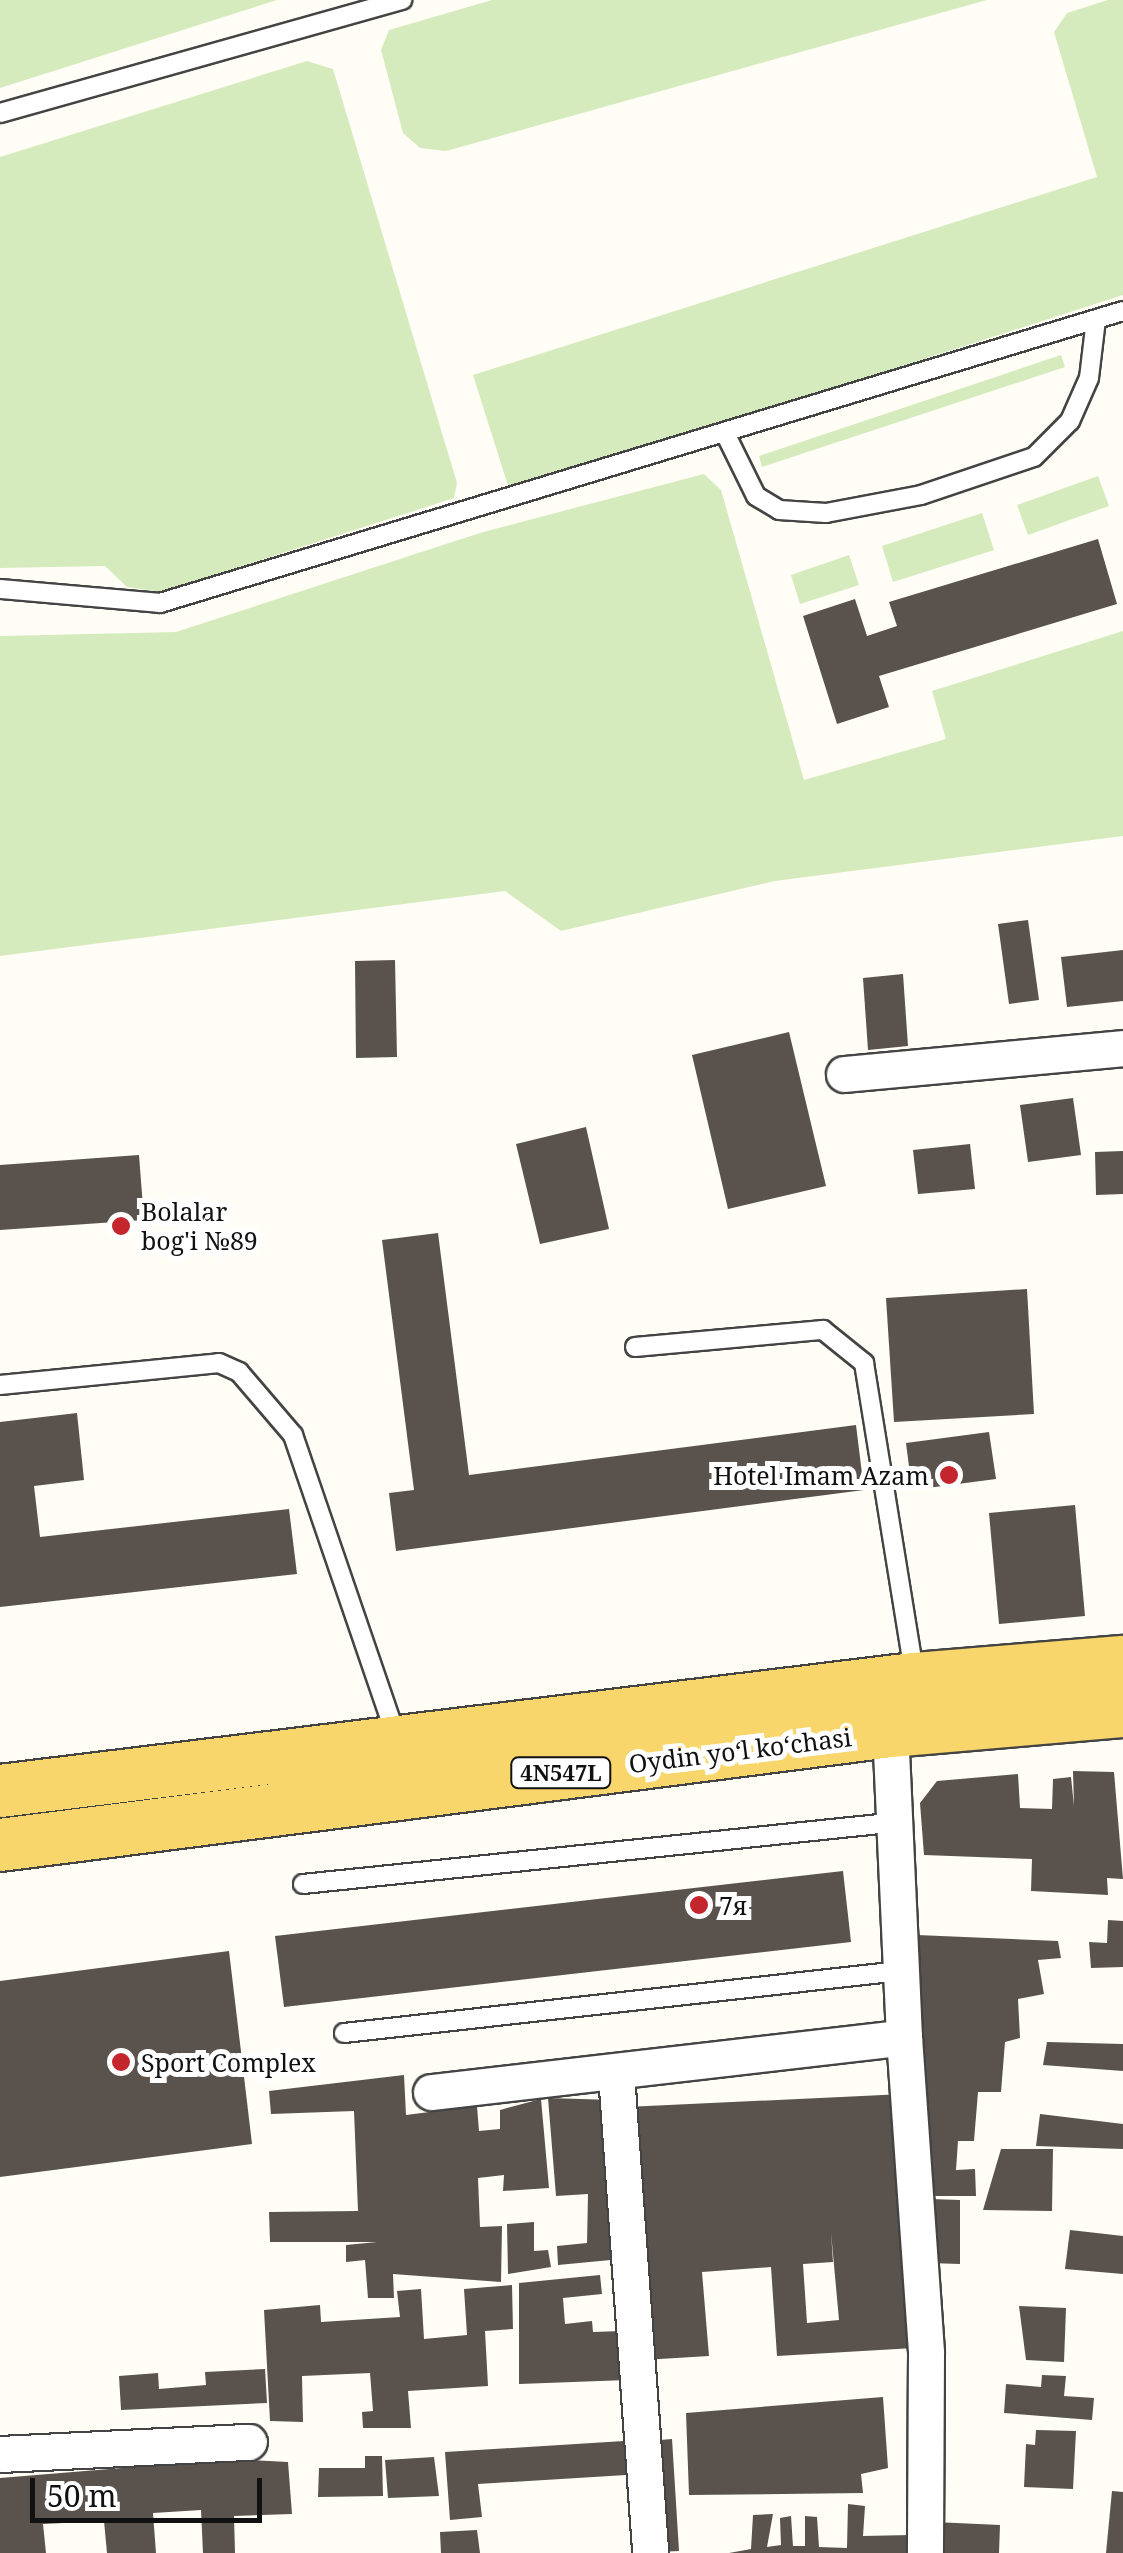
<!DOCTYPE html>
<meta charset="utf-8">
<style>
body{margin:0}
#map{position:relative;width:1123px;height:2553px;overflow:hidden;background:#fffdf5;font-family:"Noto Serif",serif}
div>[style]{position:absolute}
.green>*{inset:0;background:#d5ebbd}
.building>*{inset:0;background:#5a524d}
.roads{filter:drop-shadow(2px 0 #444) drop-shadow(-2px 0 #444) drop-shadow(0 2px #444) drop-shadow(0 -2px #444)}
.lane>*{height:18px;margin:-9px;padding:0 9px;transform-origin:9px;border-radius:9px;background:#fff}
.street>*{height:35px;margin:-17.5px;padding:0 17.5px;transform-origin:17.5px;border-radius:17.5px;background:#fff}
.primary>*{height:52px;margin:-26px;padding:0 26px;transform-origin:26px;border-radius:26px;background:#f9d66b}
.dots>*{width:28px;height:28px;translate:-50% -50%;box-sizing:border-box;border:5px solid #fff;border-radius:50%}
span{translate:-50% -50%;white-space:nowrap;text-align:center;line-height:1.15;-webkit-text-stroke:10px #fff;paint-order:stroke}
.shield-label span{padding:2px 8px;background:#fff;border:2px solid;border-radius:8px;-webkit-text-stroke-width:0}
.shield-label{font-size:22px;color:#111;font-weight:700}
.poi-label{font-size:25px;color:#111}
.left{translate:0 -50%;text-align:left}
.right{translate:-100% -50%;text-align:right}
.street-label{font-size:25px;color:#111}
.scale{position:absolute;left:30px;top:2478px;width:232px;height:45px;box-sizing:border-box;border:5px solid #111;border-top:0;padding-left:12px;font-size:30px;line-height:35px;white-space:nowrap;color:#111;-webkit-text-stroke:8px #fff;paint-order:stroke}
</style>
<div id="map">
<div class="green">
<i style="clip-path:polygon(0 0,277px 0,0 88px)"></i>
<i style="clip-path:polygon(492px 0,987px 0,446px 151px,420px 148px,403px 133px,381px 50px,389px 30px)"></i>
<i style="clip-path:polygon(1108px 0,1123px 0,1123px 295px,510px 492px,473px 375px,1097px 177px,1054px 32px,1067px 13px)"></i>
<i style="clip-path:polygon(307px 61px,333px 69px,457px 483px,454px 498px,161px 592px,127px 587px,105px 566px,0 568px,0 157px)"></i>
<i style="clip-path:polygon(1061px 355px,1065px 367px,762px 467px,759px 456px)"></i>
<i style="clip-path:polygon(704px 474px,721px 490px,804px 780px,946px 739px,932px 691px,1123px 631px,1123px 836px,775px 881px,561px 931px,505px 891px,0 956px,0 636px,176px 632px,483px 532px)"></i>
<i style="clip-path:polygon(1098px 476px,1109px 506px,1028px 535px,1017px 505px)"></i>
<i style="clip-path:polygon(982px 513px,994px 550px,893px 582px,882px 546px)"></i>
<i style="clip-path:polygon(849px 555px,859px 585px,800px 604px,791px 575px)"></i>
</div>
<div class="building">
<i style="clip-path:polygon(1098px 539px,1117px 604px,879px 676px,889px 707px,837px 724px,803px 616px,855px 599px,867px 636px,897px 626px,889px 602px)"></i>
<i style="clip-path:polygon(1028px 920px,1039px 1000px,1009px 1004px,998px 924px)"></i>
<i style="clip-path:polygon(1123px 950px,1123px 1001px,1067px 1007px,1061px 957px)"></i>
<i style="clip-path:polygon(395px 960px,397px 1057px,356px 1058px,355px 961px)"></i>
<i style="clip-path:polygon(903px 974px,908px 1046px,868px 1050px,863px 978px)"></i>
<i style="clip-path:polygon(789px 1032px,826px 1186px,728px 1209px,692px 1055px)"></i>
<i style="clip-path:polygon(1073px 1098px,1081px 1155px,1028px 1162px,1020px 1105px)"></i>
<i style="clip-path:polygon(586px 1127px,609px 1229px,540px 1244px,516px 1144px)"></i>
<i style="clip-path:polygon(970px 1144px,975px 1189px,918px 1194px,913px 1150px)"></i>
<i style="clip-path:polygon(1123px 1151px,1123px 1194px,1096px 1195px,1095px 1152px)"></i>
<i style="clip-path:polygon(139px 1155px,144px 1220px,0 1230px,0 1165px)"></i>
<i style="clip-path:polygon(438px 1233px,469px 1475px,856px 1425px,864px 1490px,396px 1551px,389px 1493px,414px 1490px,382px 1240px)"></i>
<i style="clip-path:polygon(1027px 1289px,1034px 1414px,894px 1422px,886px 1298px)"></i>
<i style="clip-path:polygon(77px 1413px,84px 1480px,34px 1486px,40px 1537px,289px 1509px,297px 1574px,0 1607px,0 1422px)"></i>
<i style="clip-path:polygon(989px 1432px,996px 1479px,912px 1490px,906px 1443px)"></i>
<i style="clip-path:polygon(1075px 1505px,1085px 1616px,999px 1624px,989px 1513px)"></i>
<i style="clip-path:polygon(1073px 1771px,1114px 1772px,1123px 1879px,1107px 1878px,1108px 1895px,1031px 1891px,1032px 1859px,924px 1855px,920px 1803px,937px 1781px,1018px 1774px,1020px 1808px,1052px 1809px,1053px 1779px,1071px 1777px,1074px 1806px)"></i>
<i style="clip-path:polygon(843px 1871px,851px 1942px,284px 2007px,275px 1936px)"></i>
<i style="clip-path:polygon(1108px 1920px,1123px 1921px,1123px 1967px,1091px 1968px,1089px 1942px,1107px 1943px)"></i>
<i style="clip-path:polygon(917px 1935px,1058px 1941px,1061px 1958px,1038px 1960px,1044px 1994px,1018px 1999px,1020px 2038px,1005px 2042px,1001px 2092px,978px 2092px,974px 2141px,958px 2141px,956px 2170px,975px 2169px,976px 2196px,924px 2196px)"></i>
<i style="clip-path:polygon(229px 1951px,252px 2144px,0 2177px,0 1981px)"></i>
<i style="clip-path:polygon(1047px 2042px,1123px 2044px,1123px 2071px,1043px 2065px)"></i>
<i style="clip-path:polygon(404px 2075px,406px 2115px,477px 2106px,479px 2131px,500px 2129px,500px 2110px,541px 2099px,549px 2188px,503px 2191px,504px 2175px,478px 2178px,480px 2227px,502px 2226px,501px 2282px,393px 2274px,394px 2298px,368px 2298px,365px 2260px,346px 2262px,346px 2245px,377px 2242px,270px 2242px,269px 2212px,358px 2211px,354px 2111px,271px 2114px,269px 2091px)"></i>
<i style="clip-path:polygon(evenodd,904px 2094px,914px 2348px,777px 2356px,771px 2267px,702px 2272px,709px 2356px,643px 2360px,626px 2107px,904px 2094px,831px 2232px,839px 2320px,807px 2323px,803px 2264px,833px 2262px,831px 2232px)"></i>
<i style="clip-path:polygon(548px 2098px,613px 2100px,621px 2259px,558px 2265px,557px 2246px,587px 2243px,588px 2194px,556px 2196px)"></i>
<i style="clip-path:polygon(1040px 2114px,1123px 2124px,1123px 2149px,1036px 2146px)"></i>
<i style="clip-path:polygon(1001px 2149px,1053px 2149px,1052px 2211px,983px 2210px)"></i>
<i style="clip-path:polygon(930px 2199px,960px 2200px,960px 2264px,929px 2263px)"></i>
<i style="clip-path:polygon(534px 2222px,534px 2251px,548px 2250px,551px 2267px,508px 2274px,507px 2224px)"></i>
<i style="clip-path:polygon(1070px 2230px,1123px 2236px,1123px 2274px,1065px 2269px)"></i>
<i style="clip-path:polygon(600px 2275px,602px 2294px,563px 2298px,565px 2324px,592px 2321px,593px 2332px,622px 2331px,627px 2380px,519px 2384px,519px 2283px)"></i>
<i style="clip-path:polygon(512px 2285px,513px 2329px,485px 2331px,488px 2386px,408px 2391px,411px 2428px,363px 2428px,362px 2412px,373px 2411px,370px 2373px,302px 2376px,303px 2422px,270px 2421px,264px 2310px,320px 2305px,321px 2322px,400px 2317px,397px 2291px,421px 2289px,424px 2339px,467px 2335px,464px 2289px)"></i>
<i style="clip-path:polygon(1019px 2306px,1066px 2308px,1064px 2362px,1026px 2360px)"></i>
<i style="clip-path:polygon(265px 2369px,267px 2403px,121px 2410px,119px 2376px,158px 2373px,159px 2389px,206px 2385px,205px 2372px)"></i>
<i style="clip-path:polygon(1042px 2375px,1066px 2376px,1064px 2396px,1094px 2398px,1092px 2420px,1004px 2413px,1006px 2384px,1041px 2387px)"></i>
<i style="clip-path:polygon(883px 2397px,888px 2468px,861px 2474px,863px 2493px,689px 2495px,686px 2413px)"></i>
<i style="clip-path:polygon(1036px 2430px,1076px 2431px,1073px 2489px,1024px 2487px,1026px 2444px,1035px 2445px)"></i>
<i style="clip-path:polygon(672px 2439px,679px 2551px,656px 2552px,648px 2441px)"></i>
<i style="clip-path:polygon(624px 2441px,626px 2475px,478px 2484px,482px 2517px,450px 2520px,445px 2452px)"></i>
<i style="clip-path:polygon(365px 2456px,382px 2456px,383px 2496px,318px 2497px,319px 2468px,365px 2468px)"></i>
<i style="clip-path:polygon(434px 2457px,439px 2496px,388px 2498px,385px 2460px)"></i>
<i style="clip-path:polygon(231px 2459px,288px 2462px,292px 2514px,234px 2516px,235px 2553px,203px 2553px,201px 2510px,153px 2513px,156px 2553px,107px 2553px,104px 2521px,43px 2524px,46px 2553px,0 2553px,0 2478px)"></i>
<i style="clip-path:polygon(1112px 2491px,1123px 2492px,1123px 2553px,1106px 2553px)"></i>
<i style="clip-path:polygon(848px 2504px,865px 2506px,863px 2536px,911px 2535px,910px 2553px,729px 2553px,751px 2549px,753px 2515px,773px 2514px,767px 2547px,781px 2545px,780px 2518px,791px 2516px,793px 2546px,805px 2546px,805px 2516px,817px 2517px,819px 2547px,847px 2548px)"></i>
<i style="clip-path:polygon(934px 2522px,1000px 2525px,999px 2553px,933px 2553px)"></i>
<i style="clip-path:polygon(477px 2530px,480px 2553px,441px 2553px,440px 2532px)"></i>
</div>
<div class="roads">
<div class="lane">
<i style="left:0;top:113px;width:418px;rotate:-15.7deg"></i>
<i style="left:725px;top:433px;width:70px;rotate:63.8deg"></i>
<i style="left:756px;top:496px;width:27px;rotate:31deg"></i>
<i style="left:779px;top:510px;width:47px;rotate:3.7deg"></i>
<i style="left:826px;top:513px;width:97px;rotate:-10.7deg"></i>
<i style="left:921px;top:495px;width:119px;rotate:-18.6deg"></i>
<i style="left:1034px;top:457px;width:51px;rotate:-45deg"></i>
<i style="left:1070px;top:421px;width:47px;rotate:-66.2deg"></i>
<i style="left:1089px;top:378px;width:59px;rotate:-83.2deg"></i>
<i style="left:0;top:589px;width:161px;rotate:5deg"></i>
<i style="left:160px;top:603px;width:1006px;rotate:-16.87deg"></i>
<i style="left:635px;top:1347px;width:189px;rotate:-5.2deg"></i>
<i style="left:823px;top:1330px;width:53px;rotate:38.8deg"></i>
<i style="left:864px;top:1363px;width:314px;rotate:80.8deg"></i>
<i style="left:0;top:1385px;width:220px;rotate:-5.7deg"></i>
<i style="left:219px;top:1363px;width:22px;rotate:24deg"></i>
<i style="left:239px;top:1372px;width:83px;rotate:49.4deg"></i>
<i style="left:293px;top:1435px;width:318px;rotate:71.1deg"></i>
<i style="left:303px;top:1884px;width:589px;rotate:-5.94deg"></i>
<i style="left:344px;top:2033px;width:559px;rotate:-6.36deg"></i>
</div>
<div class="street">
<i style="left:844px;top:1074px;width:280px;rotate:-5.3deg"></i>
<i style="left:904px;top:2037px;width:317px;rotate:86deg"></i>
<i style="left:926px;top:2353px;width:200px;rotate:90.3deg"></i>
<i style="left:616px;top:2074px;width:480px;rotate:85.9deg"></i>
<i style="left:431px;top:2092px;width:476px;rotate:-6.6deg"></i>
<i style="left:904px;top:2037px;width:306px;rotate:-92.6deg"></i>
<i style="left:0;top:2454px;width:249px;rotate:-2.8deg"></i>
</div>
<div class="primary">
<i style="left:0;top:1791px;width:921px;rotate:-6.99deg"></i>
<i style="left:914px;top:1679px;width:210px;rotate:-4.7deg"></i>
<i style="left:0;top:1845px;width:897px;rotate:-7.3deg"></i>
<i style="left:890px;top:1731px;width:234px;rotate:-4.9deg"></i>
</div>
</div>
<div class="dots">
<i style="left:121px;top:1226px;background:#c4262e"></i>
<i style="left:949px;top:1475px;background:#c4262e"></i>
<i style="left:699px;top:1905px;background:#c4262e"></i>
<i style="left:121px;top:2062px;background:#c4262e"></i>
</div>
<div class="shield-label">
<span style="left:561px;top:1773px">4N547L</span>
</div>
<div class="poi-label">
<span class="left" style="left:141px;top:1226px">Bolalar<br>bog'i №89</span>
<span class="right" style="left:929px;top:1475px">Hotel Imam Azam</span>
<span class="left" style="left:719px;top:1905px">7я</span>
<span class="left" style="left:141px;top:2062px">Sport Complex</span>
</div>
<div class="street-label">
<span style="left:740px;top:1750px;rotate:-7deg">Oydin yoʻl koʻchasi</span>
</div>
<div class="scale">50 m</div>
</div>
